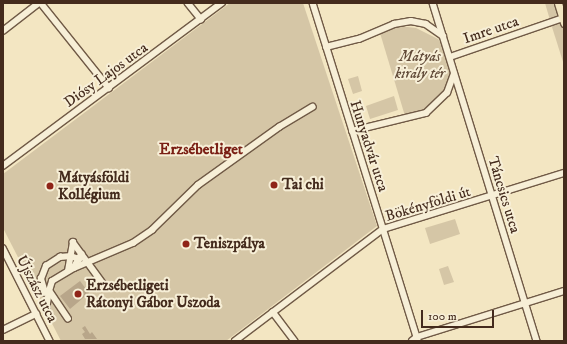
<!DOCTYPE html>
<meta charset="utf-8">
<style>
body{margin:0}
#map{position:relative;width:567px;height:344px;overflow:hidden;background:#f3e6c2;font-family:"IM FELL DW Pica",serif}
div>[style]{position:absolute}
.green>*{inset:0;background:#d5c6a6}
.water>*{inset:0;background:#b8a68a}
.roads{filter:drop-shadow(1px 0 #705a46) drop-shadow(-1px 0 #705a46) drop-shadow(0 1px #705a46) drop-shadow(0 -1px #705a46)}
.minor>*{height:5.5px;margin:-2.75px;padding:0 2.75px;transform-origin:2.75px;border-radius:2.75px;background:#f7efd7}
.major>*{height:7px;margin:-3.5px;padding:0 3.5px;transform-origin:3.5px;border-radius:3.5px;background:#f3e6c2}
.dots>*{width:11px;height:11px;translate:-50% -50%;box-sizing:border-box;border:2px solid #f7efd7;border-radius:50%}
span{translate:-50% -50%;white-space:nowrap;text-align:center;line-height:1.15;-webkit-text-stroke:4px #f7efd7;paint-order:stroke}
.street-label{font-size:15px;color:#442b1d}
.park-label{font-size:15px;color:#614a38;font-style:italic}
.poi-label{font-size:15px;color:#442b1d;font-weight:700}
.left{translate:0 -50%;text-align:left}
.neighbourhood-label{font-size:16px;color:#7a1f14;font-weight:700}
.frame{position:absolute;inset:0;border:4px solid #442b1d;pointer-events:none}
.scale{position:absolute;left:421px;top:310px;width:73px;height:18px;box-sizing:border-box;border:2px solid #442b1d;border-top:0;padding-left:5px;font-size:12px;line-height:14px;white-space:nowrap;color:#442b1d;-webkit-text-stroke:3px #f7efd7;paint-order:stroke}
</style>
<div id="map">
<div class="green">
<i style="clip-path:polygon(230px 3px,303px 3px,377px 226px,226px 341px,61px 341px,3px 228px,3px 174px)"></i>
<i style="clip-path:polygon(545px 3px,564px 3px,564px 65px,552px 27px)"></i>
<i style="clip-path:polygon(399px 26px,416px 28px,438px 39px,445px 48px,450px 63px,450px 77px,447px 88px,437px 101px,426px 108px,405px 116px,380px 33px)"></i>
<i style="clip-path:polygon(358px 76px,362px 91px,353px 94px,348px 79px)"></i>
<i style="clip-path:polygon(394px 96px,398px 110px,370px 119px,366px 106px)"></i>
<i style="clip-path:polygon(455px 219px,460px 234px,430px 244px,425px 228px)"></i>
<i style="clip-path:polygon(448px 266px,454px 282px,444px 285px,439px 269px)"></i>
</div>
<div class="water">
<i style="clip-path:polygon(80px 281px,89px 293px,70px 309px,60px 296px)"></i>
<i style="clip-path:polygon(85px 326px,90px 334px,92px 332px,97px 339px,85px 339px,82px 334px,85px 332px,82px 328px)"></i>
</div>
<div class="roads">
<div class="minor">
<i style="left:41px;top:3px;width:109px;rotate:51.3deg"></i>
<i style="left:188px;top:3px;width:21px;rotate:51deg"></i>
<i style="left:313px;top:3px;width:354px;rotate:72.7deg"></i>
<i style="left:433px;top:3px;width:354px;rotate:72.9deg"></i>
<i style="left:3px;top:31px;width:46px;rotate:-37.9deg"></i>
<i style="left:326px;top:47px;width:34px;rotate:-14deg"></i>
<i style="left:359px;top:39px;width:38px;rotate:-23deg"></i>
<i style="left:394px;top:24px;width:17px;rotate:-10deg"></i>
<i style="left:411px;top:21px;width:15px;rotate:11deg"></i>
<i style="left:426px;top:24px;width:21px;rotate:35deg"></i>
<i style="left:450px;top:57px;width:120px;rotate:-19deg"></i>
<i style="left:352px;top:131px;width:76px;rotate:-13.7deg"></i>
<i style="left:426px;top:113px;width:29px;rotate:-44deg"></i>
<i style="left:447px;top:93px;width:20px;rotate:-70deg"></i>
<i style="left:3px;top:166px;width:273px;rotate:-36.7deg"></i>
<i style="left:73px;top:242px;width:54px;rotate:54deg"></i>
<i style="left:3px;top:248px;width:104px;rotate:63.2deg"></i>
<i style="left:82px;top:254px;width:16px;rotate:120deg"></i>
<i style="left:74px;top:268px;width:64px;rotate:-23deg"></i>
<i style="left:133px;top:243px;width:23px;rotate:-34deg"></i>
<i style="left:152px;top:230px;width:64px;rotate:-44.4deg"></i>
<i style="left:198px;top:185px;width:100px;rotate:-35.6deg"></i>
<i style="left:279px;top:127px;width:39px;rotate:-31deg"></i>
<i style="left:68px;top:271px;width:29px;rotate:-80deg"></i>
<i style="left:35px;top:287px;width:6px;rotate:-18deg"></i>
<i style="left:46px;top:310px;width:19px;rotate:-81deg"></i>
<i style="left:49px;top:291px;width:4px;rotate:153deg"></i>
<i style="left:45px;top:293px;width:15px;rotate:-106deg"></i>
<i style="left:41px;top:279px;width:14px;rotate:-69deg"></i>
<i style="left:46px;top:266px;width:17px;rotate:-33deg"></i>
<i style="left:60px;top:257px;width:11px;rotate:-5deg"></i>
<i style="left:71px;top:256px;width:9px;rotate:21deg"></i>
<i style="left:273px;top:312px;width:36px;rotate:53deg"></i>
<i style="left:68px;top:319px;width:34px;rotate:-124deg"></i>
<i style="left:49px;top:291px;width:10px;rotate:-73deg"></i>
<i style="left:52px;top:281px;width:26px;rotate:-31deg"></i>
<i style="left:3px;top:330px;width:37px;rotate:-26deg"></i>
<i style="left:235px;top:341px;width:186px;rotate:-37.1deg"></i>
<i style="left:383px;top:229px;width:189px;rotate:-17.2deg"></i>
<i style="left:412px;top:341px;width:6px;rotate:-39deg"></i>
<i style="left:417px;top:337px;width:154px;rotate:-17.4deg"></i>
</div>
<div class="major">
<i style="left:558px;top:3px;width:21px;rotate:73deg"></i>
</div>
</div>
<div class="dots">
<i style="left:274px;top:185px;background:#8f2418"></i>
<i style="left:50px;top:186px;background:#8f2418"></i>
<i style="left:186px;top:244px;background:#8f2418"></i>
<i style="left:78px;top:294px;background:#8f2418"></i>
</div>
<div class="street-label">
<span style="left:491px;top:30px;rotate:-19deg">Imre utca</span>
<span style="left:106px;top:75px;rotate:-36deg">Diósy Lajos utca</span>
<span style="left:369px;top:146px;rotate:72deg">Hunyadvár utca</span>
<span style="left:504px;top:195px;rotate:73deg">Táncsics utca</span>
<span style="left:428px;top:204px;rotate:-17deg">Bökényföldi út</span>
<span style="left:37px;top:289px;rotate:63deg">Újszász utca</span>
</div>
<div class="park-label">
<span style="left:420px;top:65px">Mátyás<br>király tér</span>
</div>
<div class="poi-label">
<span class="left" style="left:58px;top:186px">Mátyásföldi<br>Kollégium</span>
<span class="left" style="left:282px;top:185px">Tai chi</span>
<span class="left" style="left:194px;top:244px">Teniszpálya</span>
<span class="left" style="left:86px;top:294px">Erzsébetligeti<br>Rátonyi Gábor Uszoda</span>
</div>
<div class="neighbourhood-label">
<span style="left:201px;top:149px">Erzsébetliget</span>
</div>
<div class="frame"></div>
<div class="scale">100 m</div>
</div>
